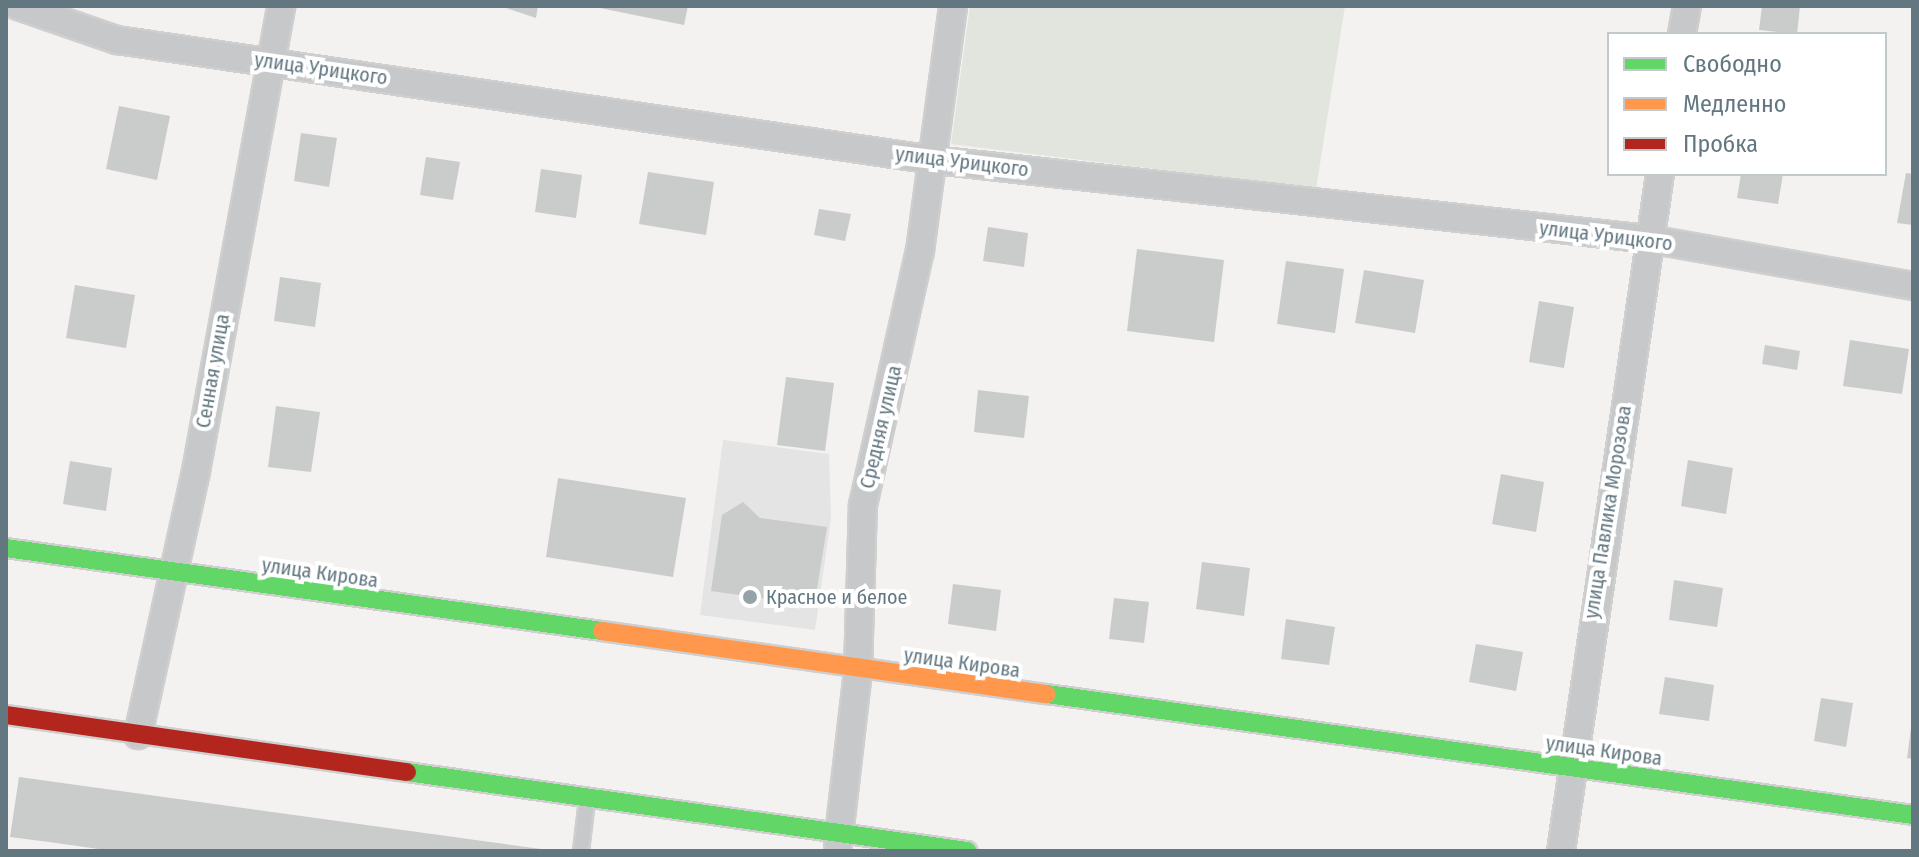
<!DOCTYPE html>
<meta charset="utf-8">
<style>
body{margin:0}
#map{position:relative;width:1919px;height:857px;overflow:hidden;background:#f3f2f0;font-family:"Fira Sans Condensed",sans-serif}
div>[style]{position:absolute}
.built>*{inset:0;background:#e3e4e3}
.green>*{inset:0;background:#e2e4de}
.building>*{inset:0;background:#cacbcb}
.roads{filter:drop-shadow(2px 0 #cfcfcf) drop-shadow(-2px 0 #cfcfcf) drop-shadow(0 2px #cfcfcf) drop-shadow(0 -2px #cfcfcf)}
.lane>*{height:14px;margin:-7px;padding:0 7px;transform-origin:7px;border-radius:7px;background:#c7c8c9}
.street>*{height:26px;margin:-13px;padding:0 13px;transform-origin:13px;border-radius:13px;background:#c7c8c9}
.fast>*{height:18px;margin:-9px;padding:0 9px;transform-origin:9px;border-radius:9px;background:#63d668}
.slow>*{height:18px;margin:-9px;padding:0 9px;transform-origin:9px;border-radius:9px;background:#ff974d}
.jam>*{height:18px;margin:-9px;padding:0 9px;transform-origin:9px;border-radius:9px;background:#b3261e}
.dots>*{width:22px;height:22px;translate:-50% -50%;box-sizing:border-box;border:4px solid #fff;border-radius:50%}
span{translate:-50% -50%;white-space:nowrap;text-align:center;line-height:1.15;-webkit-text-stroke:8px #fff;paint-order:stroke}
.street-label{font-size:20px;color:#637781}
.poi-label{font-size:20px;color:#637781}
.left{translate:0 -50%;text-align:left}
.frame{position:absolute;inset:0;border:8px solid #637781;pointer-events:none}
.legend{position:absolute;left:1607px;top:32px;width:280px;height:144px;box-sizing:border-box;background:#fff;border:2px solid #c1c9cd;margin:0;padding:10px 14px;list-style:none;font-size:24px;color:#637781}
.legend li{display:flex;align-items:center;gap:16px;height:40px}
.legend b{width:40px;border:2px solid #c1c9cd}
</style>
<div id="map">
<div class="built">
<i style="clip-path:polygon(723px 440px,829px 454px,831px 518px,815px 630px,700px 615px)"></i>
</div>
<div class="green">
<i style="clip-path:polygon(970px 6px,1345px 6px,1316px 189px,951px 144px)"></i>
</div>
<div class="building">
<i style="clip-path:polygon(500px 6px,538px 6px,536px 18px)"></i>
<i style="clip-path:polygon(590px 6px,688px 6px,684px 25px)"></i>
<i style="clip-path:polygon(1762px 6px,1800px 6px,1797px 34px,1759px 30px)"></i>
<i style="clip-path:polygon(119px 106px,170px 116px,157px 180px,106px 169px)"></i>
<i style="clip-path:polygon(301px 133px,337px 138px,329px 187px,294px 181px)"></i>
<i style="clip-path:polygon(426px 157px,460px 162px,453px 200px,420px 195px)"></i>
<i style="clip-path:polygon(541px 169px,582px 175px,576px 218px,535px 212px)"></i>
<i style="clip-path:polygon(648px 172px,714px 182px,706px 235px,639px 224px)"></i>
<i style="clip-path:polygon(1906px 173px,1913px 174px,1913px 225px,1897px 223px)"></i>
<i style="clip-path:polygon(1741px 174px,1783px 174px,1778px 204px,1737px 198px)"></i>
<i style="clip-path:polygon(819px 209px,851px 214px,845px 241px,814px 235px)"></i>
<i style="clip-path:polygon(988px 227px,1028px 233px,1024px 267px,983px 261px)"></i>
<i style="clip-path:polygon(1137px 249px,1224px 260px,1214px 342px,1127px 331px)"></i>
<i style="clip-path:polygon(1286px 261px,1344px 269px,1335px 333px,1277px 324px)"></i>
<i style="clip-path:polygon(1364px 270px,1424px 280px,1415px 333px,1355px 323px)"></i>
<i style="clip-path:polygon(280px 277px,321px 283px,315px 327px,274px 321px)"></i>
<i style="clip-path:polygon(75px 285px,135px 295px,126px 348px,66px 338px)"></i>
<i style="clip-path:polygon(1539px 301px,1574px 307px,1564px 368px,1529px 362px)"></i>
<i style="clip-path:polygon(1850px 340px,1909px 349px,1902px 394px,1843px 386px)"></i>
<i style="clip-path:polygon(1765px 345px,1800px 351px,1797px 370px,1762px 364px)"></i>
<i style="clip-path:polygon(786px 377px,834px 383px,825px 451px,777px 445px)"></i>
<i style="clip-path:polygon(978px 390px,1029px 396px,1024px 438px,974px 432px)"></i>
<i style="clip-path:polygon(276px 406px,320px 412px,311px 472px,268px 467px)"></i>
<i style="clip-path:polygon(1688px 460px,1733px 468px,1726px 514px,1681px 506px)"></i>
<i style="clip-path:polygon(70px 461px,112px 468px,106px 511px,63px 504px)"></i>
<i style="clip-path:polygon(1501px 474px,1544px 482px,1536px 532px,1492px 524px)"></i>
<i style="clip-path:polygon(558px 478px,686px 498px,673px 577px,546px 557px)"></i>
<i style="clip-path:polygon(743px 502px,760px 518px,827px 527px,817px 589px,796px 603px,711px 591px,722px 515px)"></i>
<i style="clip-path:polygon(1202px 562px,1250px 568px,1244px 616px,1196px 609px)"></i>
<i style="clip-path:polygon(1674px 580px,1723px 588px,1717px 627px,1669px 620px)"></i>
<i style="clip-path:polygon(953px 584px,1001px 590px,996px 631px,948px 624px)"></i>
<i style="clip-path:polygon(1114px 598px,1149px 602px,1144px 643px,1109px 639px)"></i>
<i style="clip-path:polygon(1286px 619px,1335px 627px,1329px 665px,1281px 659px)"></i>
<i style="clip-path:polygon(1476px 644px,1523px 652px,1516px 691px,1469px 682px)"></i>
<i style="clip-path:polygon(1665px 677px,1714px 685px,1709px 721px,1659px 714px)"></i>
<i style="clip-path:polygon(1821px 698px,1853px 703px,1846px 747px,1814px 741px)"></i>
<i style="clip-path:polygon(1911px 728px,1913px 728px,1913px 759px,1907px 758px)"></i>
<i style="clip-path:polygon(19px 777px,541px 849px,541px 851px,113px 851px,49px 842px,10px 837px)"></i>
</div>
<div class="roads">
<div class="lane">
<i style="left:581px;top:851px;width:51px;rotate:-83.3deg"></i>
</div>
<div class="street">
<i style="left:18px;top:6px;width:105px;rotate:19deg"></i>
<i style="left:117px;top:40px;width:826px;rotate:8.36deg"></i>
<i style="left:934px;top:160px;width:719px;rotate:6.31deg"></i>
<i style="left:1649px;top:239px;width:268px;rotate:10.1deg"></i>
<i style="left:1682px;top:34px;width:28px;rotate:-80deg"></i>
<i style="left:138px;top:735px;width:270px;rotate:-77.6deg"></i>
<i style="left:196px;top:471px;width:473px;rotate:-79.6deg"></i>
<i style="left:838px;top:844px;width:174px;rotate:-83.4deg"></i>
<i style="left:858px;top:671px;width:166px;rotate:-88.3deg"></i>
<i style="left:863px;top:505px;width:260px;rotate:-77.4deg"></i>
<i style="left:920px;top:251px;width:247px;rotate:-82.3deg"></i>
<i style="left:1561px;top:851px;width:684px;rotate:-81.68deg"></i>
</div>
<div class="fast">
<i style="left:6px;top:548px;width:602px;rotate:7.93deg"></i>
<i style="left:1047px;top:694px;width:874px;rotate:7.95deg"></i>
<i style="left:407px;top:772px;width:566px;rotate:8.03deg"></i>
</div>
<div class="slow">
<i style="left:602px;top:631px;width:449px;rotate:8.1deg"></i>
</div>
<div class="jam">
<i style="left:6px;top:715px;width:405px;rotate:8.1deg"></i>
</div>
</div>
<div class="dots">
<i style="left:750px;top:597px;background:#95a2a8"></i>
</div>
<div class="street-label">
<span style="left:321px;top:69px;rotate:8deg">улица Урицкого</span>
<span style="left:962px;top:162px;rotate:7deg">улица Урицкого</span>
<span style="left:1606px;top:236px;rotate:7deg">улица Урицкого</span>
<span style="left:213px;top:371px;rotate:-80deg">Сенная улица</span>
<span style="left:881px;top:427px;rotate:-77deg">Средняя улица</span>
<span style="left:1608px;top:512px;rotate:-81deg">улица Павлика Морозова</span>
<span style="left:320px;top:573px;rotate:8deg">улица Кирова</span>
<span style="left:962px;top:663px;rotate:8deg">улица Кирова</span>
<span style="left:1604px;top:751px;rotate:8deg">улица Кирова</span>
</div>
<div class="poi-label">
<span class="left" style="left:766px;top:597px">Красное и белое</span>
</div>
<div class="frame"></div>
<ul class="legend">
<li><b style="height:10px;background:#63d668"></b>Свободно</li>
<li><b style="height:10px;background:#ff974d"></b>Медленно</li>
<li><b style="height:10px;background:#b3261e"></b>Пробка</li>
</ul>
</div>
